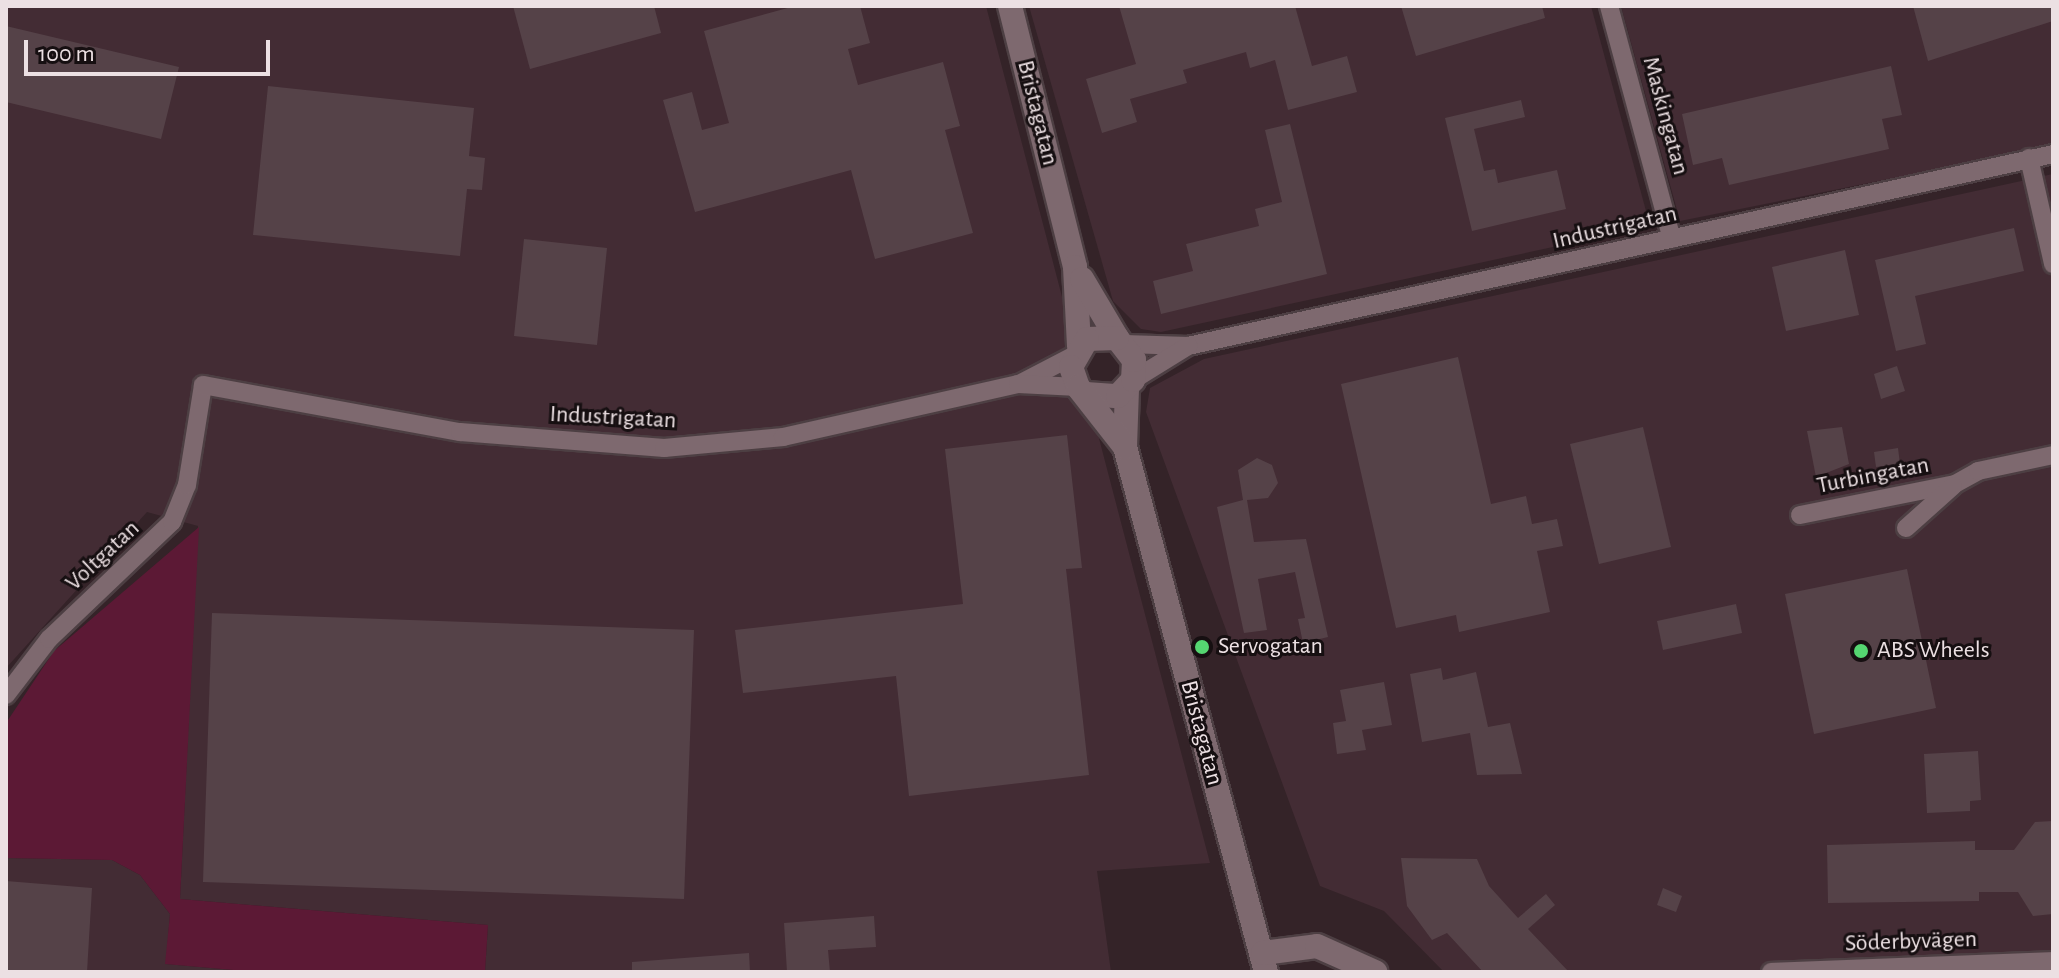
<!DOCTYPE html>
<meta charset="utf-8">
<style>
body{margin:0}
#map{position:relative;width:2059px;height:978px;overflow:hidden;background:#342328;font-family:"Alegreya Sans",sans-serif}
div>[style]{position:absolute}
.built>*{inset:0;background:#432c34}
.green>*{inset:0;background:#5c1935}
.building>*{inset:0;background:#554248}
.roads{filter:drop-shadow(2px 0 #4d3f43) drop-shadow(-2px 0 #4d3f43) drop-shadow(0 2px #4d3f43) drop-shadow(0 -2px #4d3f43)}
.street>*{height:18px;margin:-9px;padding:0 9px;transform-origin:9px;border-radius:9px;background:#7e696f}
.secondary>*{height:24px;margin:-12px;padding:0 12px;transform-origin:12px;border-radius:12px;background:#7e696f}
.dots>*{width:22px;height:22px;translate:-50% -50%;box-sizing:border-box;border:4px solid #160f11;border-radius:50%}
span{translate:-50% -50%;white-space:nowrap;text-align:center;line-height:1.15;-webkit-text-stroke:6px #160f11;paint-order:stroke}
.street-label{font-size:24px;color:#ece0e3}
.poi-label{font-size:24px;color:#ece0e3}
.left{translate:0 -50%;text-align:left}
.frame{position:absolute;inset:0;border:8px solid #ece0e3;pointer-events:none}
.scale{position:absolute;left:24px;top:40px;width:246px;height:36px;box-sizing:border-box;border:4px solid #ece0e3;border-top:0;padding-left:10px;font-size:24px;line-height:28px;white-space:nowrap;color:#ece0e3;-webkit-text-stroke:6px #160f11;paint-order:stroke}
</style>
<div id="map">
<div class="built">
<i style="clip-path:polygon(6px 6px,986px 6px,1210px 863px,1097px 871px,1111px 972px,485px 972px,488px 925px,180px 899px,198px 526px,147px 512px,6px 668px)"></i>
<i style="clip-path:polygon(1029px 6px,1591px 6px,1650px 226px,1161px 332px,1141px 329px,1113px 301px)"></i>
<i style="clip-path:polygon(1621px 6px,2053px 6px,2053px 146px,1680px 221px)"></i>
<i style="clip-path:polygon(2053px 174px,2053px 972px,1444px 972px,1384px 911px,1320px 886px,1146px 412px,1150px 388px,1204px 359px)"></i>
<i style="clip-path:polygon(6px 858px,112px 860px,140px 875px,170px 914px,166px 964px,256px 972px,6px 972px)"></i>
</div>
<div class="green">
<i style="clip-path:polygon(199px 527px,180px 899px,488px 925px,485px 972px,256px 972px,165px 964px,170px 914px,140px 875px,112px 860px,6px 858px,6px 723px,54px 651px)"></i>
</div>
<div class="building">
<i style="clip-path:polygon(513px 6px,654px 6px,661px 33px,530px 69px)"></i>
<i style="clip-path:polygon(795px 6px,860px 6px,870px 43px,848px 49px,858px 85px,943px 62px,960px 126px,945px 130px,973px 233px,875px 259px,851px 170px,695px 212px,663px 100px,692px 92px,702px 130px,729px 123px,704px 31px)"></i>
<i style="clip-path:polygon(1119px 6px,1295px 6px,1312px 66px,1347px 56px,1357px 92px,1288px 110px,1275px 60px,1250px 68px,1246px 52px,1183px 70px,1187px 83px,1130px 99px,1137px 122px,1102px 133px,1086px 79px,1136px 64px)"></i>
<i style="clip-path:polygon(1401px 6px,1542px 6px,1545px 18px,1416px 56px)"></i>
<i style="clip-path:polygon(1913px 6px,2053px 6px,2053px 21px,1928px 61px)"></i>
<i style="clip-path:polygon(6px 26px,179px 67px,161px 139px,6px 102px)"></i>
<i style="clip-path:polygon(1891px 66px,1902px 115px,1882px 119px,1889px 149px,1729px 185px,1722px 158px,1693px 165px,1682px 114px)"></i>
<i style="clip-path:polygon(268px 86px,474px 108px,469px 156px,485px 158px,482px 190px,467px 189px,460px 256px,253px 235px)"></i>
<i style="clip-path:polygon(1521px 100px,1525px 117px,1474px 129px,1484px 171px,1495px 169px,1498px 183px,1557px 170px,1566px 209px,1472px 231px,1445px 118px)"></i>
<i style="clip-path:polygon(1290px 124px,1327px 274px,1161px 314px,1153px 281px,1193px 271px,1186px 244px,1259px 226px,1255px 209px,1282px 202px,1265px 130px)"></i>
<i style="clip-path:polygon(2014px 228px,2024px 271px,1915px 296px,1926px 344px,1896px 351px,1875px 260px)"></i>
<i style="clip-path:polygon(524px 239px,607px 248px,597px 345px,514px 336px)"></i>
<i style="clip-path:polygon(1845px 250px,1859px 315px,1786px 331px,1772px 267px)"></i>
<i style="clip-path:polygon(1458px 357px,1491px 504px,1526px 496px,1532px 524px,1557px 519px,1563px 546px,1537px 551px,1550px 612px,1459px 632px,1456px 615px,1396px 628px,1341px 384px)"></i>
<i style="clip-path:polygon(1897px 366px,1905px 391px,1881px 399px,1874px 374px)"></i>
<i style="clip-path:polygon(1643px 427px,1671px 547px,1599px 564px,1570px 444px)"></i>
<i style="clip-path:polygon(1842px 427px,1849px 464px,1816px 477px,1807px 431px)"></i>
<i style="clip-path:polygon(1067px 435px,1082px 568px,1066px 569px,1089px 775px,909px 796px,896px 676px,743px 693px,735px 630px,963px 604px,945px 449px)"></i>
<i style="clip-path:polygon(1898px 448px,1900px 464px,1876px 467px,1874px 452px)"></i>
<i style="clip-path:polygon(1257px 458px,1272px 465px,1278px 483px,1268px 498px,1247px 500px,1254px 542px,1306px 539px,1328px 637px,1303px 643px,1298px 619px,1305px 618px,1295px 572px,1258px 579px,1267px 630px,1244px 633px,1217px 507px,1243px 500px,1238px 470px)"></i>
<i style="clip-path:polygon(1907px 569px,1936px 708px,1814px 734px,1785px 594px)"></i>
<i style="clip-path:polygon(1736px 604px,1742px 633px,1663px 650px,1657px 621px)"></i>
<i style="clip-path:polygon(212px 613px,694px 630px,684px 899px,203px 882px)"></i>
<i style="clip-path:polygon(1441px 668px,1443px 680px,1476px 672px,1488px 727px,1510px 723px,1522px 774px,1477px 775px,1470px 733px,1422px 742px,1410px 674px)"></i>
<i style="clip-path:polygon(1384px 682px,1392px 725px,1362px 730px,1366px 750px,1337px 754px,1333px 723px,1346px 721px,1340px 690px)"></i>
<i style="clip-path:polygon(1978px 751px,1981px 800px,1970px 801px,1970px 811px,1927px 813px,1924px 754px)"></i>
<i style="clip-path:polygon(2053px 821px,2053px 914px,2033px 916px,2018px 892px,1979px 892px,1979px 901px,1828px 903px,1827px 845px,1975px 841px,1975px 850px,2014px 850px,2035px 822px)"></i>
<i style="clip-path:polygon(1401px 858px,1477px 859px,1489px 886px,1518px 918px,1546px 894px,1555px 905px,1528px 929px,1569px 972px,1483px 972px,1447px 933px,1432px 940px,1407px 906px)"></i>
<i style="clip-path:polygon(6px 881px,92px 888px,87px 972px,6px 972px)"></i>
<i style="clip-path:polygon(1663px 888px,1682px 896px,1676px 912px,1657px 905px)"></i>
<i style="clip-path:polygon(874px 916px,876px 947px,828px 950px,830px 972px,787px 972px,784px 923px)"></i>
<i style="clip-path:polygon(749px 953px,750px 972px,632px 972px,632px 962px)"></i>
</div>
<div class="roads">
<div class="street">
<i style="left:1609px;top:6px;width:241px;rotate:74.9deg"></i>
<i style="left:2029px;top:158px;width:109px;rotate:77.2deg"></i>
<i style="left:1125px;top:344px;width:63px;rotate:1.8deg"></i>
<i style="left:1188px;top:346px;width:886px;rotate:-12.51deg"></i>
<i style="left:1133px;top:380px;width:65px;rotate:-31.7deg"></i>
<i style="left:1021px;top:383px;width:59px;rotate:-27.4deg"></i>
<i style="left:1800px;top:515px;width:158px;rotate:-11.3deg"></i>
<i style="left:1955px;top:484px;width:26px;rotate:-29deg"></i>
<i style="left:1978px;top:471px;width:77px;rotate:-12deg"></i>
<i style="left:1906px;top:528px;width:63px;rotate:-41.8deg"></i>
<i style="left:6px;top:695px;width:71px;rotate:-52.5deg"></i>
<i style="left:49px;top:639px;width:170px;rotate:-43.6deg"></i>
<i style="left:172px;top:522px;width:40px;rotate:-68deg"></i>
<i style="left:187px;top:485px;width:101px;rotate:-80.9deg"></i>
<i style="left:203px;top:385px;width:261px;rotate:10.4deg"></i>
<i style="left:460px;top:432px;width:205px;rotate:4.5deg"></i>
<i style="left:664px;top:448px;width:120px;rotate:-5.3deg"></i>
<i style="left:783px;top:437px;width:241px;rotate:-12.7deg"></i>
<i style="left:1018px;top:384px;width:60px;rotate:2.9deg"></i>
<i style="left:1771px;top:972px;width:282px;rotate:-2.2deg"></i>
</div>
<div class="secondary">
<i style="left:1010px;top:6px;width:269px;rotate:76deg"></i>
<i style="left:1075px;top:267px;width:79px;rotate:87.1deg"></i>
<i style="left:1082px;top:279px;width:69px;rotate:59.3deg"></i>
<i style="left:1127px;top:389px;width:58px;rotate:92deg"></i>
<i style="left:1125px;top:447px;width:544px;rotate:74.97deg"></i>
<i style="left:1086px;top:394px;width:32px;rotate:4deg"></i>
<i style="left:1118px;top:396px;width:22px;rotate:-47deg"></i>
<i style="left:1133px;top:380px;width:20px;rotate:-87deg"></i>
<i style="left:1134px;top:360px;width:28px;rotate:-128deg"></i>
<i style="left:1117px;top:338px;width:30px;rotate:178deg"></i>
<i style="left:1087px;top:339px;width:32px;rotate:120deg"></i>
<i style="left:1071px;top:367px;width:21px;rotate:71deg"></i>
<i style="left:1078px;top:387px;width:76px;rotate:51.9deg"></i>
<i style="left:1263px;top:953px;width:54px;rotate:-7.4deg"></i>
<i style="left:1317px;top:946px;width:64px;rotate:24.1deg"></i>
</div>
</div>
<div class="dots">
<i style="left:1202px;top:647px;background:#55d671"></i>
<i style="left:1861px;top:651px;background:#55d671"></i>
</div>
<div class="street-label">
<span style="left:1037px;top:113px;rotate:76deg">Bristagatan</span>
<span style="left:1665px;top:116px;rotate:75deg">Maskingatan</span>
<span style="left:1615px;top:228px;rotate:-13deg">Industrigatan</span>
<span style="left:613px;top:418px;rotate:3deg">Industrigatan</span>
<span style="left:1873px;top:476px;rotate:-11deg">Turbingatan</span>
<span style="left:103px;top:556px;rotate:-43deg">Voltgatan</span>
<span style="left:1201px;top:733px;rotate:75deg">Bristagatan</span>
<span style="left:1911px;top:942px;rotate:-2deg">Söderbyvägen</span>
</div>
<div class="poi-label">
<span class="left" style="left:1218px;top:647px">Servogatan</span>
<span class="left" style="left:1877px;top:651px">ABS Wheels</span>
</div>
<div class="frame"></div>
<div class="scale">100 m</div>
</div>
